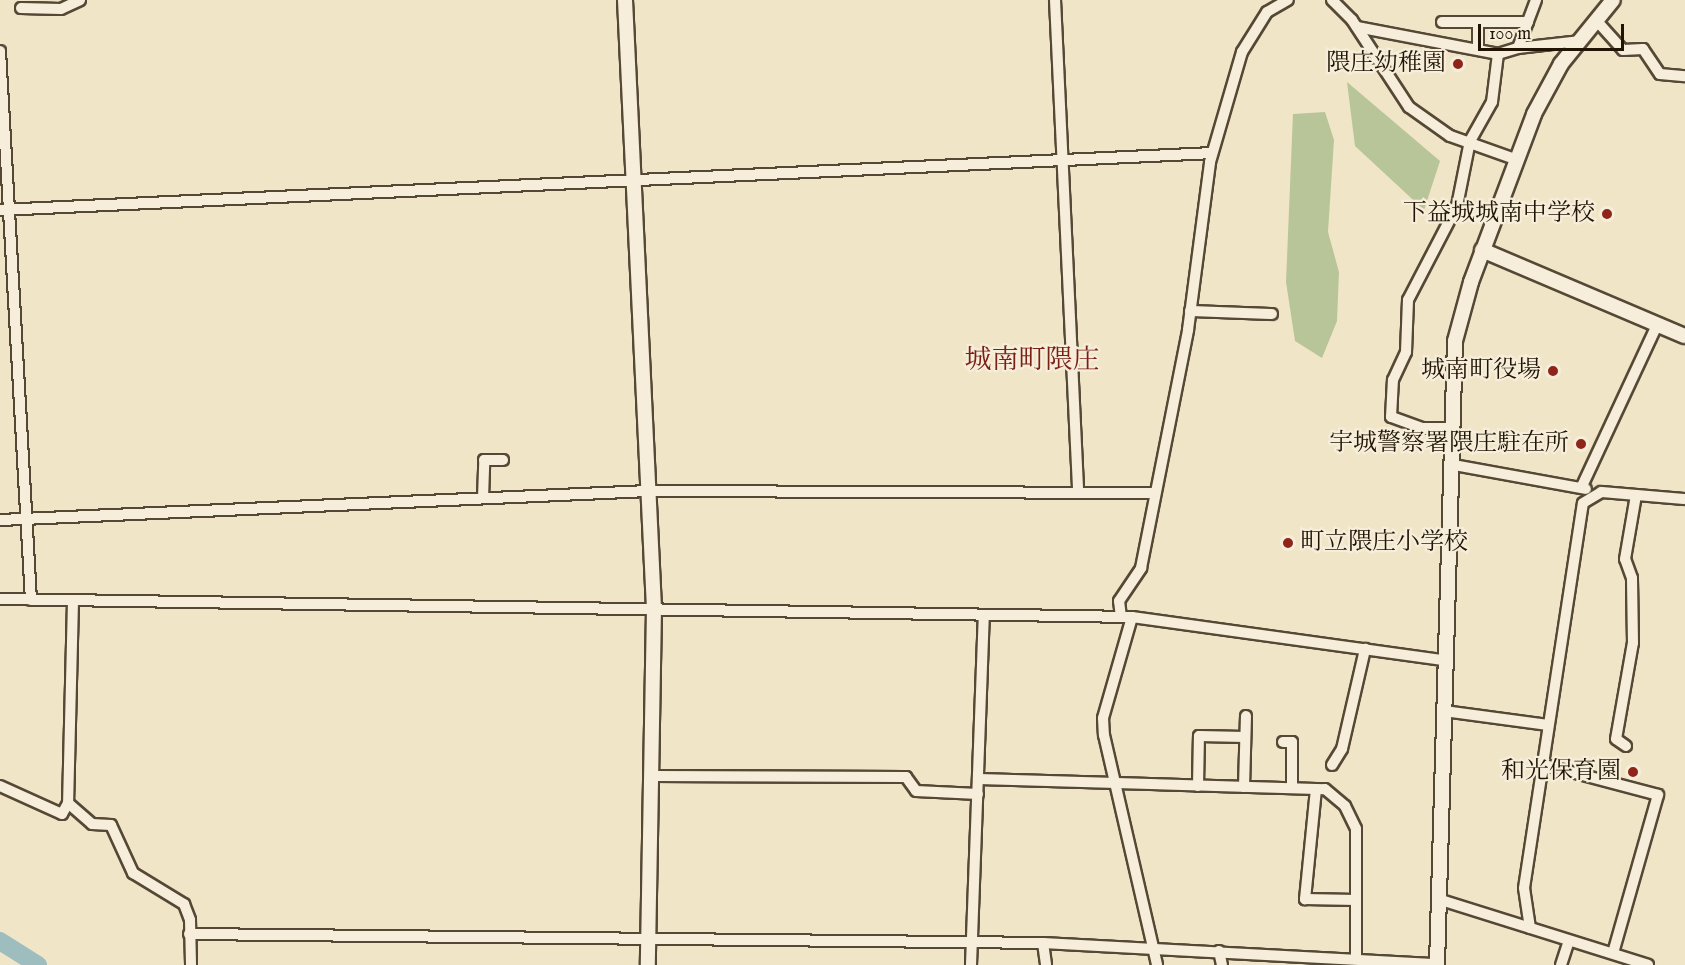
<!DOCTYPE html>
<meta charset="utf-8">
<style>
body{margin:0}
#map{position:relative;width:1685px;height:965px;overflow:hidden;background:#f1e5c7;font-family:"IM FELL English","Noto Serif JP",serif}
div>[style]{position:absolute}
.green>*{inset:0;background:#b7c598}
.river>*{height:18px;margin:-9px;padding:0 9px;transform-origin:9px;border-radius:9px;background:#9ebdbf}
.roads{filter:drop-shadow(2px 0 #554835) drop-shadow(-2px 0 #554835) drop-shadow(0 2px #554835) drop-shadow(0 -2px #554835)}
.minor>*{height:10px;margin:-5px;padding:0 5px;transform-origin:5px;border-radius:5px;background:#f6eedb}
.tertiary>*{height:14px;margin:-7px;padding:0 7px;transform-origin:7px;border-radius:7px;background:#f6eedb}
.dots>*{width:16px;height:16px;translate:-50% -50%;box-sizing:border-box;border:3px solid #f6eedb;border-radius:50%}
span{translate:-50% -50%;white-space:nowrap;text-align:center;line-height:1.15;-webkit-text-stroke:4.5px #f6eedb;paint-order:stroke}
.poi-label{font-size:24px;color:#211404}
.right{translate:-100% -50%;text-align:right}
.left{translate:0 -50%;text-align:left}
.quarter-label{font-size:27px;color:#7a1f14}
.scale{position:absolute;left:1478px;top:24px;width:146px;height:27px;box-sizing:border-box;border:3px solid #211404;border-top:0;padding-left:8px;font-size:18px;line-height:21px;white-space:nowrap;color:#211404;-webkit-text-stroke:4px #f6eedb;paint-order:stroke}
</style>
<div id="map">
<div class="green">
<i style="clip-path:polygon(1347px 82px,1440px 161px,1424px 210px,1355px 146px)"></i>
<i style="clip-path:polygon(1325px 112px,1334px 140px,1328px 232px,1339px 272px,1337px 321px,1322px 358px,1295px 341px,1286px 282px,1293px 114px)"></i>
</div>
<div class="river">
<i style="left:0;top:941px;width:45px;rotate:32.3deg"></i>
</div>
<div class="roads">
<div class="minor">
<i style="left:1055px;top:0;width:492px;rotate:87.3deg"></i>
<i style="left:1332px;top:0;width:28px;rotate:45deg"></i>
<i style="left:1352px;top:20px;width:104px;rotate:56.8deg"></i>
<i style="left:1409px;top:107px;width:50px;rotate:35.3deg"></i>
<i style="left:1450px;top:136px;width:69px;rotate:19.5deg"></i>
<i style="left:1536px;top:0;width:51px;rotate:110.6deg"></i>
<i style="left:1518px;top:48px;width:61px;rotate:-6.5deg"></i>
<i style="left:21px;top:8px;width:40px;rotate:1.4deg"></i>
<i style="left:61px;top:9px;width:21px;rotate:-25deg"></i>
<i style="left:1596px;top:20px;width:40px;rotate:48deg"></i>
<i style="left:1623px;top:50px;width:20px;rotate:-3deg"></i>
<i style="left:1643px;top:49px;width:30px;rotate:56deg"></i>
<i style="left:1660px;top:74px;width:25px;rotate:5deg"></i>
<i style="left:1442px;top:22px;width:86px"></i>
<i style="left:1478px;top:22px;width:27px;rotate:90deg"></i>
<i style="left:1357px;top:27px;width:144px;rotate:10.8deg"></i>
<i style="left:0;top:51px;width:550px;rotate:86.77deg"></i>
<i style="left:0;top:210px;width:1213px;rotate:-2.69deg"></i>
<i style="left:1190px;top:311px;width:82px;rotate:2.1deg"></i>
<i style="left:1453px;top:428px;width:31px;rotate:180deg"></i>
<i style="left:1422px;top:428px;width:33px;rotate:-160deg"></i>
<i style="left:1391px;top:417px;width:37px;rotate:-87deg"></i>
<i style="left:1393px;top:380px;width:31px;rotate:-65deg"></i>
<i style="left:1406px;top:352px;width:52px;rotate:-87.8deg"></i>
<i style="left:1408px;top:300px;width:106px;rotate:-62.5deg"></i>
<i style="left:1457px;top:206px;width:66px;rotate:-78.7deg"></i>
<i style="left:1470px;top:141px;width:45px;rotate:-60.6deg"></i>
<i style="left:1492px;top:102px;width:48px;rotate:-82.9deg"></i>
<i style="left:1498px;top:54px;width:21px;rotate:-17deg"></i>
<i style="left:1454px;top:465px;width:134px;rotate:10.3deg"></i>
<i style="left:1582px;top:486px;width:178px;rotate:-65deg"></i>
<i style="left:483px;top:498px;width:38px;rotate:-88deg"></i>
<i style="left:484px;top:460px;width:19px"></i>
<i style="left:0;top:520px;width:650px;rotate:-2.56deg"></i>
<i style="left:649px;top:491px;width:505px;rotate:0.23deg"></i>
<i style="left:0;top:599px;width:1132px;rotate:0.91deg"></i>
<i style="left:1132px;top:617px;width:314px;rotate:7.9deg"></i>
<i style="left:73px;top:601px;width:202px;rotate:91.4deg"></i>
<i style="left:68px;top:803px;width:32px;rotate:41deg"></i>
<i style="left:92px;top:824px;width:19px;rotate:3deg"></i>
<i style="left:111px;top:825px;width:53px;rotate:65.4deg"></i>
<i style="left:133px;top:873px;width:60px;rotate:31.3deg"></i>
<i style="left:184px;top:904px;width:17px;rotate:69deg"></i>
<i style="left:190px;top:920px;width:45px;rotate:88.7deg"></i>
<i style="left:1121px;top:617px;width:16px;rotate:-97deg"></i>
<i style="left:1119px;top:601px;width:40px;rotate:-56deg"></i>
<i style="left:1141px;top:568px;width:243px;rotate:-78.8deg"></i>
<i style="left:1188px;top:330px;width:169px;rotate:-82.5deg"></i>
<i style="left:1210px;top:162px;width:115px;rotate:-73.8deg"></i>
<i style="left:1242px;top:52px;width:47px;rotate:-58deg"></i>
<i style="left:1267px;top:12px;width:24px;rotate:-30deg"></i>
<i style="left:1132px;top:617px;width:105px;rotate:106deg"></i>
<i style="left:1103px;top:718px;width:17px;rotate:87deg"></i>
<i style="left:1104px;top:735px;width:236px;rotate:77deg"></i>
<i style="left:1444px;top:711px;width:105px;rotate:7.7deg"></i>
<i style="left:1283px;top:742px;width:9px"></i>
<i style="left:1292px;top:742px;width:46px;rotate:90deg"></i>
<i style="left:1626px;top:746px;width:12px;rotate:-145deg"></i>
<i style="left:1616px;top:739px;width:97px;rotate:-80deg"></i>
<i style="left:1633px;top:643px;width:65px;rotate:-90.9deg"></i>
<i style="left:1632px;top:578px;width:20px;rotate:-110deg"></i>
<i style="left:1625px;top:559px;width:65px;rotate:-80.2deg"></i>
<i style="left:1541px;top:764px;width:121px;rotate:14.8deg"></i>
<i style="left:1658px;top:795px;width:164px;rotate:105.9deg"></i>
<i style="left:1332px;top:765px;width:19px;rotate:-58deg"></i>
<i style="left:1342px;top:749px;width:103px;rotate:-77deg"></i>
<i style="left:653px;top:776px;width:253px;rotate:0.2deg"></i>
<i style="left:906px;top:777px;width:17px;rotate:54deg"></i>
<i style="left:916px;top:791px;width:62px;rotate:2.8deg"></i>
<i style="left:979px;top:779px;width:346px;rotate:1.7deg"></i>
<i style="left:1325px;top:789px;width:26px;rotate:40deg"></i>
<i style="left:1345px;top:806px;width:25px;rotate:64deg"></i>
<i style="left:1356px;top:829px;width:127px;rotate:90deg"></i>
<i style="left:0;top:786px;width:68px;rotate:24.3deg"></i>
<i style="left:62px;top:814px;width:13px;rotate:-61deg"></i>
<i style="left:1198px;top:786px;width:50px;rotate:-88.9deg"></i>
<i style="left:1199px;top:736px;width:46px;rotate:1.2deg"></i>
<i style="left:1244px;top:787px;width:71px;rotate:-88.4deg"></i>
<i style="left:1316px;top:789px;width:111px;rotate:95.7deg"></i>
<i style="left:1305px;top:899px;width:51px;rotate:1.1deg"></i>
<i style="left:1441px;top:900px;width:217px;rotate:17.4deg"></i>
<i style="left:1530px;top:928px;width:40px;rotate:-98.5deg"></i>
<i style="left:1524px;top:888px;width:389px;rotate:-81.3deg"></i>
<i style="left:1583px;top:503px;width:21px;rotate:-31deg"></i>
<i style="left:1601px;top:492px;width:84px;rotate:4.8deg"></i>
<i style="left:189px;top:934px;width:854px;rotate:0.6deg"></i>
<i style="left:1043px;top:943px;width:395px;rotate:3.1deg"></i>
<i style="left:1043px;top:943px;width:22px;rotate:82deg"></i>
<i style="left:1219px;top:951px;width:14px;rotate:78deg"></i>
<i style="left:971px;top:965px;width:347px;rotate:-87.9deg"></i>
<i style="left:1561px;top:965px;width:25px;rotate:-72deg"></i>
</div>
<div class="tertiary">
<i style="left:625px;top:0;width:610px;rotate:87.27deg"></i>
<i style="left:654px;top:609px;width:356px;rotate:91deg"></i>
<i style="left:1482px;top:250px;width:220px;rotate:23deg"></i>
<i style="left:1437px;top:965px;width:624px;rotate:-88.35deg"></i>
<i style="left:1455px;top:341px;width:61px;rotate:-74.8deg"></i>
<i style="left:1471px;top:282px;width:179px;rotate:-69.4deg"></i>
<i style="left:1534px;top:114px;width:57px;rotate:-61.6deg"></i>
<i style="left:1561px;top:64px;width:82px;rotate:-50.9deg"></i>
</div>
</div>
<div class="dots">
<i style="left:1458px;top:64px;background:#8f2418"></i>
<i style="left:1607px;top:214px;background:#8f2418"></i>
<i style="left:1553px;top:371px;background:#8f2418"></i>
<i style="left:1581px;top:444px;background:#8f2418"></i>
<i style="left:1288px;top:543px;background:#8f2418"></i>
<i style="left:1633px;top:772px;background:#8f2418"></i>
</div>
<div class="poi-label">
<span class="right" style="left:1446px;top:64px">隈庄幼稚園</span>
<span class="right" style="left:1595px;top:214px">下益城城南中学校</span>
<span class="right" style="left:1541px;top:371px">城南町役場</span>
<span class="right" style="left:1569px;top:444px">宇城警察署隈庄駐在所</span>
<span class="left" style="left:1300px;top:543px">町立隈庄小学校</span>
<span class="right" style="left:1621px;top:772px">和光保育園</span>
</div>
<div class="quarter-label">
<span style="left:1032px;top:362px">城南町隈庄</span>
</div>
<div class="scale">100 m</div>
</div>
